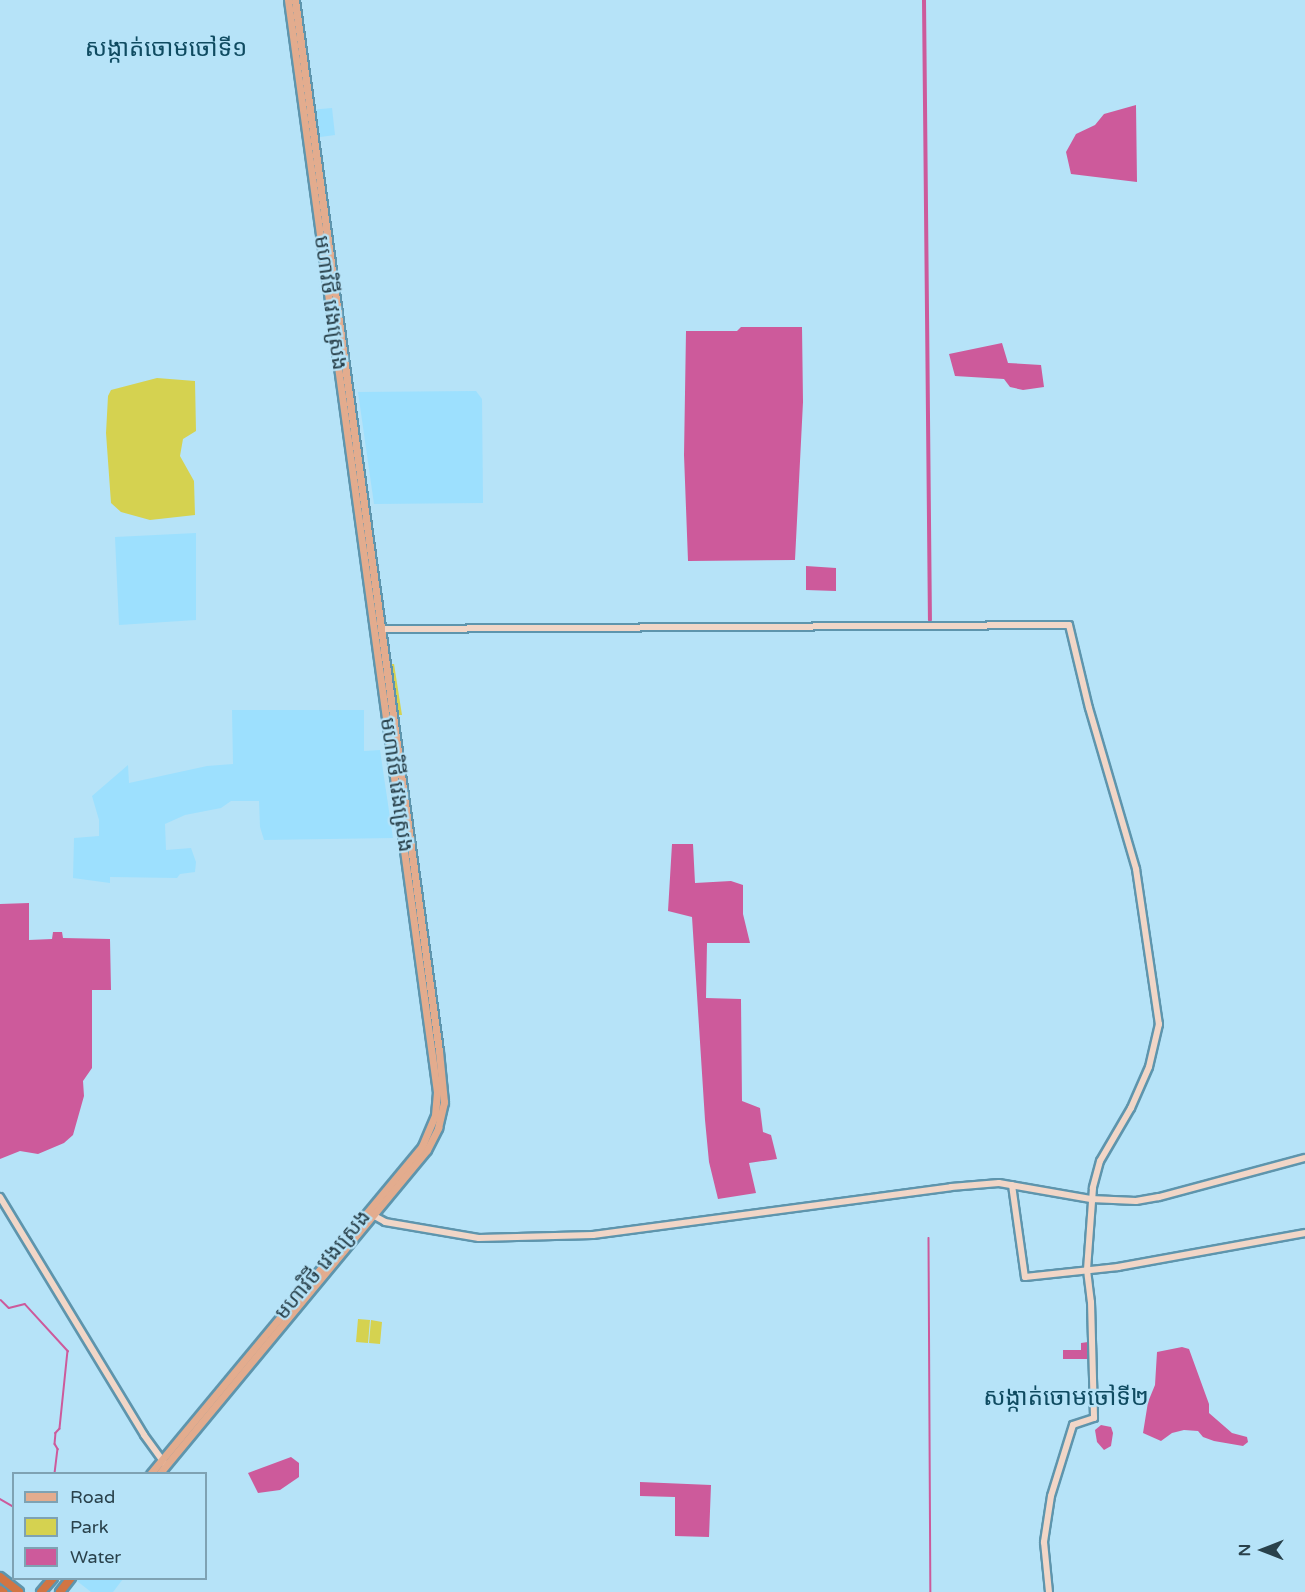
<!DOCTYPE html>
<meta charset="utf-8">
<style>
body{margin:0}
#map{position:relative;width:1305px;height:1592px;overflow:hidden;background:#b6e3f8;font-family:"Varela Round","Noto Sans Khmer",sans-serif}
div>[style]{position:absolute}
.built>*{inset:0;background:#9de0fe}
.green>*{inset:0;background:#d5d250}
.water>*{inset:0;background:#cd5a9b}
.stream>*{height:1.5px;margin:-0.75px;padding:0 0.75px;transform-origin:0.75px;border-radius:0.75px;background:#cd5a9b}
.canal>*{height:4px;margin:-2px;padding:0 2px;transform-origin:2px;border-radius:2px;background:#cd5a9b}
.highway-tunnel>*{height:8px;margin-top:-4px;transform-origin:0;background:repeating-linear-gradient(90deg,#9ac3d5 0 8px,transparent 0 12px)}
.roads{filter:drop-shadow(2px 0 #5e95ad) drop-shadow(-2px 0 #5e95ad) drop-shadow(0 2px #5e95ad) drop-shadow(0 -2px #5e95ad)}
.secondary>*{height:6px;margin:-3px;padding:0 3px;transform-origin:3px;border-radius:3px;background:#f1d6c7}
.primary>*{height:7px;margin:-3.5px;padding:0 3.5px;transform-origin:3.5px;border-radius:3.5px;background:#e3ac8e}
.highway>*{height:8px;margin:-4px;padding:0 4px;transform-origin:4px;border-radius:4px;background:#d17543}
span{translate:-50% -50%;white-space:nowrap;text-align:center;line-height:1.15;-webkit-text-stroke:4.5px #b6e3f8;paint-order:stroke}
.street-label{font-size:21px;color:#29414b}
.quarter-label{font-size:24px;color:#0f4b61}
.legend{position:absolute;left:12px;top:1472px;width:195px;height:108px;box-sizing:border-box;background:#b6e3f8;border:2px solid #7ea2b3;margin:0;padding:8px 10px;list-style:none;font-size:18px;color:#29414b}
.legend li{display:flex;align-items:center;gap:12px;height:30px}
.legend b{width:30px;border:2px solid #7ea2b3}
.north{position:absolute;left:1233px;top:1520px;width:60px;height:60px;-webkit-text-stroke:4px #b6e3f8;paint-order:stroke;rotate:270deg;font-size:16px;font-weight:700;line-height:24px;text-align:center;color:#29414b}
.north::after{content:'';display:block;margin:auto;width:21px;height:27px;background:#29414b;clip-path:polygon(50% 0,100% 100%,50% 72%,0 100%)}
</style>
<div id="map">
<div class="built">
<i style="clip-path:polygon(332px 108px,335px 135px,313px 138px,309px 110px)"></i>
<i style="clip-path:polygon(476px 391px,482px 399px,483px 503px,374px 504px,358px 392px)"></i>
<i style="clip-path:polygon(196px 533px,196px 620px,119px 625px,115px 537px)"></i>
<i style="clip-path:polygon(232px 710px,364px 710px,364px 751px,380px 750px,393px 838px,264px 840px,260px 827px,259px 801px,231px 801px,221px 808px,185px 815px,165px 824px,166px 850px,191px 848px,196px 862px,195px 872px,180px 874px,177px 878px,110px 877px,110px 883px,73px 878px,74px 838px,99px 836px,99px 820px,92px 796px,128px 765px,129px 783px,207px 766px,233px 764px)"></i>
<i style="clip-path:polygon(79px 1579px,80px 1578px,123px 1579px,113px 1592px,91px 1592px,77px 1581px)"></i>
</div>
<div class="green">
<i style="clip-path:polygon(157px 378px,195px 381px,196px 431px,183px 439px,180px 456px,194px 481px,195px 515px,150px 520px,121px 512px,111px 503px,106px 433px,108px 396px,111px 390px)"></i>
<i style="clip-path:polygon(388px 664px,394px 664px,402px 715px,395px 715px)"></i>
<i style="clip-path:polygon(358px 1319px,370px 1320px,368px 1343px,356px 1342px)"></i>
<i style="clip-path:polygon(371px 1320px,382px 1322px,380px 1344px,369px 1343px)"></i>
</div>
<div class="water">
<i style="clip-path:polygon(1136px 105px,1137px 182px,1071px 174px,1066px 152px,1076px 134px,1095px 125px,1104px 114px)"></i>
<i style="clip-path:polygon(741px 327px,802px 327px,803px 402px,795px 560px,688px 561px,684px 455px,686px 331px,737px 331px)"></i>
<i style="clip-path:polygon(1002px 343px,1008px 363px,1041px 365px,1044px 387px,1023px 390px,1010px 387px,1004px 379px,955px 376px,949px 354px)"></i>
<i style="clip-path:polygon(806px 566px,836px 568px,836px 591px,806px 590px)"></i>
<i style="clip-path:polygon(672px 844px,693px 844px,695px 883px,731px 881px,743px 885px,743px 914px,750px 943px,707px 943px,706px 998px,741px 999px,742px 1101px,760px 1108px,763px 1132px,771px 1135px,777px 1159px,749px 1163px,756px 1193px,718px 1199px,709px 1162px,705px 1120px,692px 917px,668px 911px)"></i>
<i style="clip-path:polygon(29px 903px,29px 940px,52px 939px,53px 932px,62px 932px,63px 938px,110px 939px,111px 990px,92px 990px,92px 1068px,83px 1081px,84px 1096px,73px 1135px,64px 1143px,38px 1154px,20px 1151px,0 1159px,0 904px)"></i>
<i style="clip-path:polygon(1088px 1342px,1088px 1359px,1063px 1359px,1063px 1350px,1081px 1350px,1081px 1343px)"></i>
<i style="clip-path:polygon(1182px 1347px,1189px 1349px,1209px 1404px,1209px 1413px,1232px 1433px,1247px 1437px,1248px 1442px,1243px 1446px,1214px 1441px,1203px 1437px,1198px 1431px,1184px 1430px,1172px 1433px,1161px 1441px,1143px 1433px,1148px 1402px,1155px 1385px,1157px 1352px)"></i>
<i style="clip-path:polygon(1101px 1425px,1111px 1427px,1113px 1433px,1111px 1446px,1104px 1450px,1097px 1442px,1095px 1430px)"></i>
<i style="clip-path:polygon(291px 1457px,299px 1463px,299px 1477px,280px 1490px,258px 1493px,248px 1473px)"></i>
<i style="clip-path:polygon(640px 1482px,711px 1485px,709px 1537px,675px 1536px,675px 1497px,640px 1496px)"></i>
</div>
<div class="stream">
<i style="left:929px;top:1238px;width:354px;rotate:89.7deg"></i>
<i style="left:1px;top:1300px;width:11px;rotate:45deg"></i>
<i style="left:9px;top:1308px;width:16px;rotate:-14deg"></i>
<i style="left:25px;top:1304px;width:64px;rotate:47.5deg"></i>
<i style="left:68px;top:1351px;width:78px;rotate:95.9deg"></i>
<i style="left:60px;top:1429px;width:6px;rotate:135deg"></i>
<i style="left:56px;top:1433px;width:11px;rotate:95deg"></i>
<i style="left:55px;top:1444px;width:6px;rotate:59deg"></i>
<i style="left:58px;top:1449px;width:25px;rotate:97deg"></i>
<i style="left:0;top:1499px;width:16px;rotate:30deg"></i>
</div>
<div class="canal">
<i style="left:924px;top:0;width:620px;rotate:89.45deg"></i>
</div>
<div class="highway-tunnel">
<i style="left:4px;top:1586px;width:9px;rotate:41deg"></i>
</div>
<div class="roads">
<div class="secondary">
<i style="left:381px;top:629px;width:688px;rotate:-0.33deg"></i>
<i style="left:1069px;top:625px;width:85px;rotate:76.5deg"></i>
<i style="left:1089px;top:708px;width:168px;rotate:73.7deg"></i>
<i style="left:1136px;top:869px;width:157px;rotate:81.6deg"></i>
<i style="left:1159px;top:1024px;width:44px;rotate:103.1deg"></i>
<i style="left:1149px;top:1067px;width:45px;rotate:113.7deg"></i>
<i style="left:1131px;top:1108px;width:61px;rotate:120.3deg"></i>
<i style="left:1100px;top:1161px;width:28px;rotate:105deg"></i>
<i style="left:1093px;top:1188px;width:82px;rotate:94.2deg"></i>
<i style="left:1087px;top:1270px;width:32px;rotate:83deg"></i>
<i style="left:1091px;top:1302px;width:116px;rotate:88.5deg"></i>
<i style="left:1094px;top:1418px;width:22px;rotate:162deg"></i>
<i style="left:1073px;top:1425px;width:74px;rotate:107.2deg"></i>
<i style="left:1051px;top:1496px;width:47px;rotate:98.7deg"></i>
<i style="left:1044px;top:1542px;width:50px;rotate:84.3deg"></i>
<i style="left:1012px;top:1185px;width:93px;rotate:82deg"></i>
<i style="left:1025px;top:1277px;width:94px;rotate:-6.1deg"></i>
<i style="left:1118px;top:1267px;width:190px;rotate:-10.3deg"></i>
<i style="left:0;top:1197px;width:278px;rotate:58.8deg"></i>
<i style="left:144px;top:1435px;width:36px;rotate:54deg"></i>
<i style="left:369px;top:1213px;width:18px;rotate:29deg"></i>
<i style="left:385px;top:1222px;width:95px;rotate:9.7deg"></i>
<i style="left:479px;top:1238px;width:114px;rotate:-1.5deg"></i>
<i style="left:593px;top:1235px;width:361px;rotate:-7.6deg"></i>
<i style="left:951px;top:1187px;width:48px;rotate:-4.8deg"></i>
<i style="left:999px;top:1183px;width:93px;rotate:9.9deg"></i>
<i style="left:1091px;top:1199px;width:45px;rotate:2.5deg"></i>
<i style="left:1136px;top:1201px;width:23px;rotate:-10deg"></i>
<i style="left:1159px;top:1197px;width:151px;rotate:-15deg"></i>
</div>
<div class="primary">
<i style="left:150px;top:1474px;width:426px;rotate:-50.3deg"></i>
<i style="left:422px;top:1146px;width:34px;rotate:-67deg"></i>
<i style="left:435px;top:1115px;width:23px;rotate:-85deg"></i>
<i style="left:437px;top:1092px;width:1102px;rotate:-97.77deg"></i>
<i style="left:159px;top:1474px;width:420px;rotate:-50.4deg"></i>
<i style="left:427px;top:1150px;width:25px;rotate:-63deg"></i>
<i style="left:438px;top:1128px;width:27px;rotate:-77deg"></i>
<i style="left:444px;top:1102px;width:51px;rotate:-95.6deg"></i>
<i style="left:439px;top:1051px;width:1061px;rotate:-97.8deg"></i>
</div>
<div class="highway">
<i style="left:0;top:1577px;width:24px;rotate:38deg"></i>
<i style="left:0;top:1590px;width:4px;rotate:34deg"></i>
<i style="left:41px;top:1592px;width:18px;rotate:-49deg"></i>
<i style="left:60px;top:1592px;width:18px;rotate:-52deg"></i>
</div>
</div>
<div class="street-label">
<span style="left:330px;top:303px;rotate:82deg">មហាវិថី វេងស្រេង</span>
<span style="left:396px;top:785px;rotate:82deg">មហាវិថី វេងស្រេង</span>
<span style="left:323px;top:1265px;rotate:-50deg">មហាវិថី វេងស្រេង</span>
</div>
<div class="quarter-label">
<span style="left:166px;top:49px">សង្កាត់ចោមចៅទី១</span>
<span style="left:1066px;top:1398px">សង្កាត់ចោមចៅទី២</span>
</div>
<ul class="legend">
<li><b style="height:8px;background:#e3ac8e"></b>Road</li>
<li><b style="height:16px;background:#d5d250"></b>Park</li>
<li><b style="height:16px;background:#cd5a9b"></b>Water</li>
</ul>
<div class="north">N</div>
</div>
